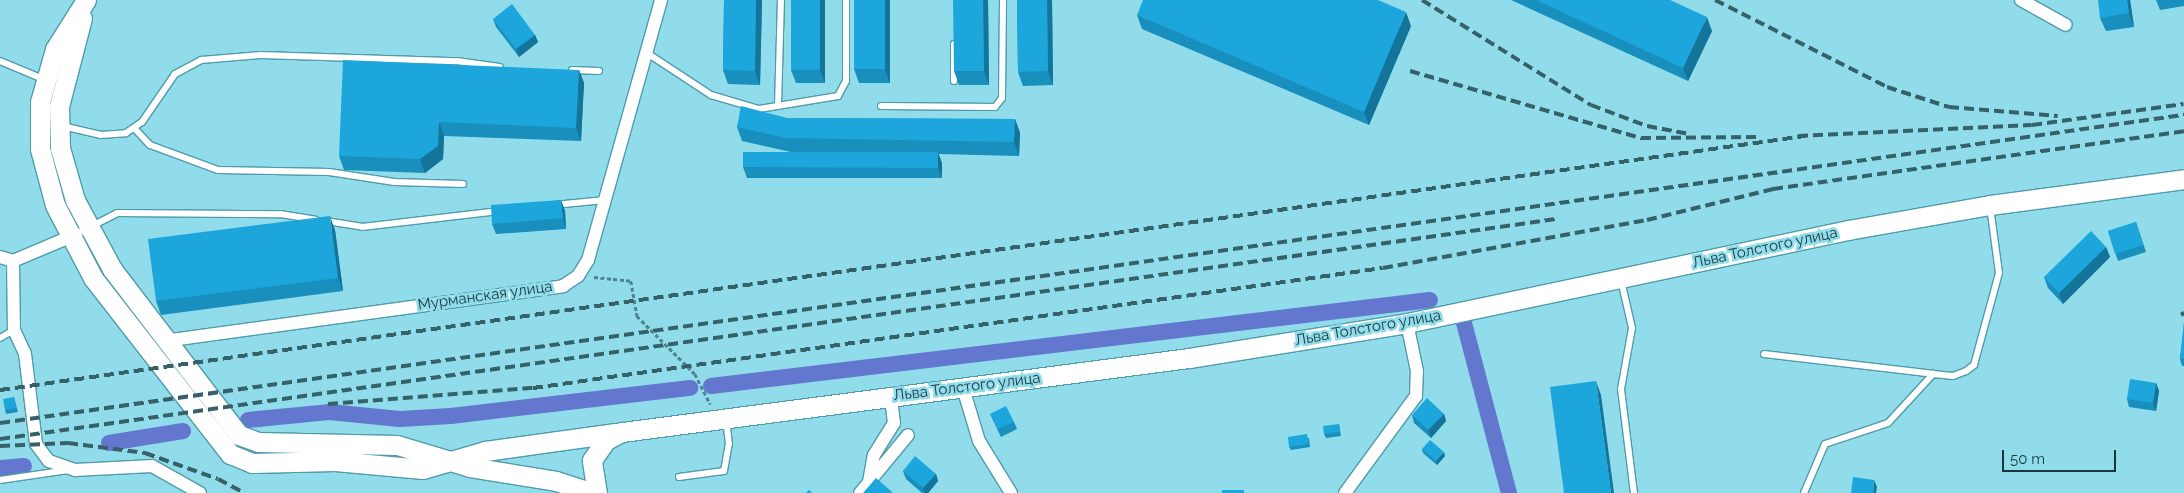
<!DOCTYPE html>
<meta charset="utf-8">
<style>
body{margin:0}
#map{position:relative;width:2184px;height:493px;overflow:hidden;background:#90dceb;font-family:Raleway,sans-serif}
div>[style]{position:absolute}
.canal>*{height:16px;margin:-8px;padding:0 8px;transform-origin:8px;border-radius:8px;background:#6277cd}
.path>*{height:2.5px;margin-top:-1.25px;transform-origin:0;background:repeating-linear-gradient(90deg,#4f848e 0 4px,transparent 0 6.5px)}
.roads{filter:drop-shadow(1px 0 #4f9baa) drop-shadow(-1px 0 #4f9baa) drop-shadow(0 1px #4f9baa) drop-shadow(0 -1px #4f9baa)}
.lane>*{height:6px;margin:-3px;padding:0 3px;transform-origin:3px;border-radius:3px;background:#fff}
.street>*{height:12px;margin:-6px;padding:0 6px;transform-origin:6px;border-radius:6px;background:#fff}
.primary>*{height:19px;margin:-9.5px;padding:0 9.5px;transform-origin:9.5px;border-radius:9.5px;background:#fff}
.rail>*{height:4px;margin-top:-2px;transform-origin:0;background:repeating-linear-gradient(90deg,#366169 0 10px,transparent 0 15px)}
.wall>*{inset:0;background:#188fbc}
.shaded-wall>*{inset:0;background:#147499}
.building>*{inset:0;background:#1ca6db}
span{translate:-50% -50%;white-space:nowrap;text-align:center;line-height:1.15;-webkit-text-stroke:5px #90dceb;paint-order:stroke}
.street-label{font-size:15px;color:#17373d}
.scale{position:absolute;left:2002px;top:450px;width:114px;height:22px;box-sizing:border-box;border:2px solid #17373d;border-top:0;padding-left:6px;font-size:15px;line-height:18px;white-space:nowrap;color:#17373d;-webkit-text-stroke:4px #90dceb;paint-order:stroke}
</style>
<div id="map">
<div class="canal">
<i style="left:1464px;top:323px;width:176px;rotate:75.2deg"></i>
<i style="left:711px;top:386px;width:724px;rotate:-6.82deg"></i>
<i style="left:248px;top:420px;width:81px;rotate:-5.6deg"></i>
<i style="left:329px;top:412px;width:71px;rotate:5.6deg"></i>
<i style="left:400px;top:419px;width:51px;rotate:-3.4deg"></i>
<i style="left:451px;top:416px;width:241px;rotate:-6.7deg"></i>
<i style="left:109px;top:443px;width:75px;rotate:-9.2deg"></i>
<i style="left:0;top:468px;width:24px;rotate:-5deg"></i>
</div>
<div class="path">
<i style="left:594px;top:277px;width:37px;rotate:6deg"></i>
<i style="left:631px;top:281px;width:36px;rotate:80deg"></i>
<i style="left:637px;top:316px;width:82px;rotate:45deg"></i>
<i style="left:695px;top:374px;width:34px;rotate:63deg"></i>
</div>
<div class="roads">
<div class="lane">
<i style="left:647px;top:53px;width:77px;rotate:33.3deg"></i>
<i style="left:711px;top:95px;width:50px;rotate:16.3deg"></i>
<i style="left:759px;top:109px;width:80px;rotate:-9.3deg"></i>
<i style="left:838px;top:96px;width:17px;rotate:-62deg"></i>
<i style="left:846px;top:81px;width:81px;rotate:-90deg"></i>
<i style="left:0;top:61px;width:47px;rotate:22.7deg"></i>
<i style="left:572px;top:70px;width:27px;rotate:2deg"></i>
<i style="left:954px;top:81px;width:37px;rotate:-90deg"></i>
<i style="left:778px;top:106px;width:106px;rotate:-88.4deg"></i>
<i style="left:881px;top:106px;width:114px;rotate:0.5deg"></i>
<i style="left:995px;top:107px;width:11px;rotate:-52deg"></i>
<i style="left:1002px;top:98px;width:98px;rotate:-89.4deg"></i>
<i style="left:62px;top:126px;width:39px;rotate:13deg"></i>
<i style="left:100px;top:135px;width:26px;rotate:-4deg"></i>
<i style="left:126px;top:133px;width:19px;rotate:-35deg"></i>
<i style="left:142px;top:122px;width:58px;rotate:-55.5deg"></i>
<i style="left:175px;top:74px;width:30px;rotate:-28deg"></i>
<i style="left:201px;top:60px;width:60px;rotate:-4.8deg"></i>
<i style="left:261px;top:55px;width:196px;rotate:1.8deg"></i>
<i style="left:457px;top:61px;width:43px;rotate:7.9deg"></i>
<i style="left:135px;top:129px;width:22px;rotate:47deg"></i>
<i style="left:150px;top:145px;width:72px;rotate:20.2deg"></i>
<i style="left:218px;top:170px;width:111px;rotate:1deg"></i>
<i style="left:329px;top:172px;width:66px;rotate:8.7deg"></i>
<i style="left:394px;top:182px;width:69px;rotate:1.7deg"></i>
<i style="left:554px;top:205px;width:51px;rotate:-5.6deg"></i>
<i style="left:326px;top:221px;width:36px;rotate:9deg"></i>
<i style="left:362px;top:227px;width:138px;rotate:-6.7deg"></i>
<i style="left:92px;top:226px;width:28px;rotate:-27deg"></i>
<i style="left:117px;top:213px;width:163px;rotate:0.4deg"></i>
<i style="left:280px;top:214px;width:36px;rotate:9deg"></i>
<i style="left:1621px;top:280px;width:49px;rotate:77.1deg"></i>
<i style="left:1632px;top:328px;width:62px;rotate:100.2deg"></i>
<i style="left:1621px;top:389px;width:105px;rotate:82.9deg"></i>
<i style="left:0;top:338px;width:16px;rotate:-30deg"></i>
<i style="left:1764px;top:354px;width:170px;rotate:6.7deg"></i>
<i style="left:1933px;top:374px;width:20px;rotate:6deg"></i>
<i style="left:1953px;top:376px;width:14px;rotate:-21deg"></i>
<i style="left:1966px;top:371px;width:10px;rotate:-37deg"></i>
<i style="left:1974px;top:365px;width:95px;rotate:-74.8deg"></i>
<i style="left:1999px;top:273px;width:68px;rotate:-97.7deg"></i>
<i style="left:679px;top:477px;width:45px;rotate:-7.6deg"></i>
<i style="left:724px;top:471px;width:27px;rotate:-80deg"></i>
<i style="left:729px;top:444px;width:23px;rotate:-97deg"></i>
<i style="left:0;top:480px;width:69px;rotate:-8.4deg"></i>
<i style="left:1804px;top:493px;width:53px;rotate:-66.8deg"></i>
<i style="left:1825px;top:444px;width:66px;rotate:-18.4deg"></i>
<i style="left:1888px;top:423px;width:67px;rotate:-47.4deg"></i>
</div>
<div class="street">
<i style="left:2021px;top:0;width:51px;rotate:29.1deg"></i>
<i style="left:0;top:257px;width:14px;rotate:17deg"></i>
<i style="left:13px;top:261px;width:69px;rotate:89.2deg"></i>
<i style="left:14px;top:330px;width:26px;rotate:65deg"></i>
<i style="left:25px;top:354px;width:91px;rotate:83deg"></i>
<i style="left:36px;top:444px;width:21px;rotate:53deg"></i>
<i style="left:49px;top:461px;width:28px;rotate:19deg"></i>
<i style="left:75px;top:470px;width:77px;rotate:-3deg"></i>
<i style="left:152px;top:466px;width:55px;rotate:29.4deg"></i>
<i style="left:13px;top:261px;width:69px;rotate:-22.9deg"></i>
<i style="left:164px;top:341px;width:403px;rotate:-7.8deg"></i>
<i style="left:563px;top:286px;width:18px;rotate:-34deg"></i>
<i style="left:578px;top:276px;width:19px;rotate:-58deg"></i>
<i style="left:588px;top:260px;width:270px;rotate:-74.3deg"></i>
<i style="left:963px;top:388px;width:55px;rotate:73.2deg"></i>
<i style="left:979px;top:441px;width:61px;rotate:58.4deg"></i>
<i style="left:869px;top:482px;width:27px;rotate:-80deg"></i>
<i style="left:874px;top:455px;width:38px;rotate:-58deg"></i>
<i style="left:894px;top:423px;width:26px;rotate:-97deg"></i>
<i style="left:860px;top:493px;width:75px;rotate:-50.4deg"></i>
<i style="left:1345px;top:493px;width:120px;rotate:-53.8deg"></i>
<i style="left:1416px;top:396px;width:25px;rotate:-88deg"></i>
<i style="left:1417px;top:371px;width:49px;rotate:-101.8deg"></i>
</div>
<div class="primary">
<i style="left:86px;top:0;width:58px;rotate:122.3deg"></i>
<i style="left:55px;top:49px;width:55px;rotate:105.8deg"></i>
<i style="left:40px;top:102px;width:47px;rotate:90deg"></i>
<i style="left:40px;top:149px;width:58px;rotate:75deg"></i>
<i style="left:55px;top:205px;width:82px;rotate:62.5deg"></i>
<i style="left:93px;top:278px;width:223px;rotate:52.1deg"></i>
<i style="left:230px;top:454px;width:24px;rotate:22deg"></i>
<i style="left:252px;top:463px;width:83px;rotate:-1.4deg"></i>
<i style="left:335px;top:461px;width:88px;rotate:5.2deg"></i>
<i style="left:423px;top:469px;width:65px;rotate:-16.2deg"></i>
<i style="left:485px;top:451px;width:130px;rotate:-7.9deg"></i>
<i style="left:82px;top:18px;width:91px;rotate:104.6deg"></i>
<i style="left:59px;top:106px;width:42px;rotate:88.6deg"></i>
<i style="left:60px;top:148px;width:54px;rotate:73.9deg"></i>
<i style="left:75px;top:200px;width:78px;rotate:61.8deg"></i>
<i style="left:112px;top:269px;width:209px;rotate:52.6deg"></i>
<i style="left:239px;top:435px;width:20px;rotate:20deg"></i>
<i style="left:258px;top:442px;width:139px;rotate:1.2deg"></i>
<i style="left:397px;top:445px;width:76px;rotate:16.8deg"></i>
<i style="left:470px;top:467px;width:87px;rotate:9.2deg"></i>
<i style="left:556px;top:481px;width:40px;rotate:18deg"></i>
<i style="left:597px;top:493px;width:33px;rotate:-99deg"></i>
<i style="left:592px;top:460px;width:24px;rotate:-55deg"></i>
<i style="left:606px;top:440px;width:18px;rotate:-27deg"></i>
<i style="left:622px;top:432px;width:572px;rotate:-7.44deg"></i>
<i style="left:1189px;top:358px;width:221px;rotate:-9.1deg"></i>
<i style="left:1407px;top:323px;width:451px;rotate:-11.9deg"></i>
<i style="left:1848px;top:230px;width:144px;rotate:-10deg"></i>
<i style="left:1990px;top:205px;width:196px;rotate:-7.6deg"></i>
</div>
</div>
<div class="rail">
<i style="left:1422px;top:0;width:199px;rotate:31.9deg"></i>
<i style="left:1591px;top:105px;width:60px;rotate:20.6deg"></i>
<i style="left:1647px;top:126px;width:43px;rotate:10.8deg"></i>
<i style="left:1715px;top:0;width:193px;rotate:26.8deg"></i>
<i style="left:1887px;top:87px;width:65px;rotate:17.9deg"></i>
<i style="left:1949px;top:107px;width:109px;rotate:4.7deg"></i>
<i style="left:1410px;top:71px;width:241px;rotate:16.2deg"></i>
<i style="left:1641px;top:138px;width:115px;rotate:-0.5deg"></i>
<i style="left:1798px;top:136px;width:234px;rotate:-2.7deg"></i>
<i style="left:2032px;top:125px;width:153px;rotate:-7.9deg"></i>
<i style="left:2181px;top:315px;width:4px;rotate:-34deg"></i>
<i style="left:0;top:390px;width:1823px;rotate:-8.01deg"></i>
<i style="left:328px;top:404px;width:206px;rotate:-4.5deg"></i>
<i style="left:533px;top:388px;width:858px;rotate:-8.04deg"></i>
<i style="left:1383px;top:268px;width:268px;rotate:-10.3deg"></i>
<i style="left:1647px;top:220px;width:130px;rotate:-13.8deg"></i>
<i style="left:1773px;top:189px;width:415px;rotate:-8deg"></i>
<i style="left:0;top:423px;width:2206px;rotate:-8.03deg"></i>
<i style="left:0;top:439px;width:1571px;rotate:-8.05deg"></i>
<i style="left:0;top:446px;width:68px;rotate:-2.5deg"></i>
<i style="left:68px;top:443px;width:78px;rotate:7.4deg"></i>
<i style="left:145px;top:453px;width:77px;rotate:19.6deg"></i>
<i style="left:218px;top:479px;width:30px;rotate:28deg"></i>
</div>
<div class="wall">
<i style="clip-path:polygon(724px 0,762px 0,760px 85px,728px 84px,723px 70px)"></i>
<i style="clip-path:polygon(825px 0,825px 83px,796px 83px,791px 70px)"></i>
<i style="clip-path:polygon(890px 0,890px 83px,859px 83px,854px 69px)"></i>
<i style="clip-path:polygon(988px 0,989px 85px,959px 85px,954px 71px)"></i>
<i style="clip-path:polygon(1017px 0,1052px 0,1053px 85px,1023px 86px,1018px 72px)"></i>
<i style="clip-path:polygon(1511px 0,1670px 0,1712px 31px,1688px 81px)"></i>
<i style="clip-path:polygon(2130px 0,2134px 27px,2106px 31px,2100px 18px)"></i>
<i style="clip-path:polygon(2156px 0,2184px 0,2184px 6px,2160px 10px)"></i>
<i style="clip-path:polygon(1137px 15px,1411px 26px,1369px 125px,1142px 29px)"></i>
<i style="clip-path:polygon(493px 19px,535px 35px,538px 42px,519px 57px,496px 27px)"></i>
<i style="clip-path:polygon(579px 70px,584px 83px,581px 141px,444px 136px,443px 159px,425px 173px,344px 170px,339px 156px)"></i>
<i style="clip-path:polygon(787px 118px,1015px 119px,1020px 133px,1019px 156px,938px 154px,942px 163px,942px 178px,747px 178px,743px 167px,791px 152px,742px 141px,737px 127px)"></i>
<i style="clip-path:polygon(561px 200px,565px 211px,566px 229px,496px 234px,492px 224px)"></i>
<i style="clip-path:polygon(2136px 222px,2146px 252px,2118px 261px,2108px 231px)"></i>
<i style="clip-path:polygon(335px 230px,343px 291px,161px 315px,156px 301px)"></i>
<i style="clip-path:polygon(2106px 247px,2110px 257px,2063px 304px,2048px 288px,2044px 277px)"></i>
<i style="clip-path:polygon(2184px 323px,2184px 366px,2182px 366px,2180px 359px)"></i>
<i style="clip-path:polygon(2156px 383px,2159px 391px,2156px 411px,2129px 407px,2127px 399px)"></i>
<i style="clip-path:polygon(14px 397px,18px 412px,6px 414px,5px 410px)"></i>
<i style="clip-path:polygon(990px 414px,1014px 422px,1017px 429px,1001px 437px)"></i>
<i style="clip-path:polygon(1444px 414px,1446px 421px,1431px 438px,1414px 423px,1412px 415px)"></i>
<i style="clip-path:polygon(1339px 424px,1341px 436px,1326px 438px,1324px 434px)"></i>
<i style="clip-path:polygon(1309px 438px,1310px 447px,1291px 450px,1289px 447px)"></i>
<i style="clip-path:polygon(1422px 449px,1445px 456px,1437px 465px,1423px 453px)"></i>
<i style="clip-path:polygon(903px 471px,936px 474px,938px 481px,928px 493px,922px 493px,906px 479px)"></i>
</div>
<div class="shaded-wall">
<i style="clip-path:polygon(756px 0,762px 0,760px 85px,755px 71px)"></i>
<i style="clip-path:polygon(820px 0,825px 0,825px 83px,820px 70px)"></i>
<i style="clip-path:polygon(885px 0,890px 0,890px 83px,885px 69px)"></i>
<i style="clip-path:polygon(983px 0,988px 0,989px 85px,984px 71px)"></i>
<i style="clip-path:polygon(1047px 0,1052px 0,1053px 85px,1048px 71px)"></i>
<i style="clip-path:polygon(2127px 0,2130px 0,2134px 27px,2129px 13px)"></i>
<i style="clip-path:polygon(1406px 12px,1411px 26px,1369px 125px,1364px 112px)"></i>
<i style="clip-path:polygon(1707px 17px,1712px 31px,1688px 81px,1683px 68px)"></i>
<i style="clip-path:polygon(535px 35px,538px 42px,519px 57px,516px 49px)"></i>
<i style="clip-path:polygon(579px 70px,584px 83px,581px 141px,576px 128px)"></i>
<i style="clip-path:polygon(1015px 119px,1020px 133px,1019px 156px,1014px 142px)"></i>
<i style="clip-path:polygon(439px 122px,444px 136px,443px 159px,425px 173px,420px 159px)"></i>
<i style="clip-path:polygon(938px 152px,942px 163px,942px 178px,938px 168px)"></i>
<i style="clip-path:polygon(561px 200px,565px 211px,566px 229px,563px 218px)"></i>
<i style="clip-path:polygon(330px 216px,335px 230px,343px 291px,338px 278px)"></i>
<i style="clip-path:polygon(2106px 247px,2110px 257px,2063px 304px,2059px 293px)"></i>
<i style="clip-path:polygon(1596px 381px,1601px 395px,1614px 493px,1611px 493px)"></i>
<i style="clip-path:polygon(2156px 383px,2159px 391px,2156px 411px,2153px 403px)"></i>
<i style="clip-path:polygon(1444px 414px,1446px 421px,1431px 438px,1428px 430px)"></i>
<i style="clip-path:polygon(1444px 452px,1445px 456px,1437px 465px,1436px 461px)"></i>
<i style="clip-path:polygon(936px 474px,938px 481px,928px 493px,925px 493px,923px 488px)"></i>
<i style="clip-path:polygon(1874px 480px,1877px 487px,1876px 493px,1873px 493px)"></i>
</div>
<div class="building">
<i style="clip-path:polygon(724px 0,756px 0,755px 71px,723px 70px)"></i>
<i style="clip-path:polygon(791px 0,820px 0,820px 70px,791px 70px)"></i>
<i style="clip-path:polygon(854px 0,885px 0,885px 69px,854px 69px)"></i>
<i style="clip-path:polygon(953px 0,983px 0,984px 71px,954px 71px)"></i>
<i style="clip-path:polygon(1017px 0,1047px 0,1048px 71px,1018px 72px)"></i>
<i style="clip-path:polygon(1143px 0,1378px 0,1406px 12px,1364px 112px,1137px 15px)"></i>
<i style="clip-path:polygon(1536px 0,1670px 0,1707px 17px,1683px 68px)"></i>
<i style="clip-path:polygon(2098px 0,2127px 0,2129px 13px,2100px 18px)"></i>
<i style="clip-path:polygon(512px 4px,535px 35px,516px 49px,493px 19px)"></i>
<i style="clip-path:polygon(343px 60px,579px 70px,576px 128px,439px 122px,438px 146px,420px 159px,339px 156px)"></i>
<i style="clip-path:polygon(741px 106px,787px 118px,1015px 119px,1014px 142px,786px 138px,737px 127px)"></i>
<i style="clip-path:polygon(743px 152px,938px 152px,938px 168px,743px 167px)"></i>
<i style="clip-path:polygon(561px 200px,563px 218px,492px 224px,491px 205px)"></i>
<i style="clip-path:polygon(330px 216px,338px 278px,156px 301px,148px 239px)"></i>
<i style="clip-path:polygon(2136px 222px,2143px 245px,2115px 254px,2108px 231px)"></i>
<i style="clip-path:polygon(2091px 231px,2106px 247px,2059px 293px,2044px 277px)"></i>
<i style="clip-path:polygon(2184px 323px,2184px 359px,2180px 359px)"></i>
<i style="clip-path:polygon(2130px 379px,2156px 383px,2153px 403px,2127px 399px)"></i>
<i style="clip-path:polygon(1596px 381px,1611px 493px,1564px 493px,1550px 387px)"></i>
<i style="clip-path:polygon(14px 397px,16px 408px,5px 410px,3px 399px)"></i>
<i style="clip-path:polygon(1427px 398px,1444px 414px,1428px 430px,1412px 415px)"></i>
<i style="clip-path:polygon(1006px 406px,1014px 422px,998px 429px,990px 414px)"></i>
<i style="clip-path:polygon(1339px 424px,1340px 432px,1324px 434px,1323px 426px)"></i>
<i style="clip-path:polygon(1307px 434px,1309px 444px,1289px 447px,1288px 437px)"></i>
<i style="clip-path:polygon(1430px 440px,1444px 452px,1436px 461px,1422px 449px)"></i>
<i style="clip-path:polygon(915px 456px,936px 474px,923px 488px,903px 471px)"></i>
<i style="clip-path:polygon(1853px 477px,1874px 480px,1873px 493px,1851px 493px)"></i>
<i style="clip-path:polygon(876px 478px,892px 492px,892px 493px,863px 493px)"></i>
<i style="clip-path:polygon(809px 490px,812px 493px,806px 493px)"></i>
<i style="clip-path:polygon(1222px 490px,1244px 490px,1244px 493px,1222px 493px)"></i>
</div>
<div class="street-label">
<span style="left:1765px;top:248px;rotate:-12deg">Льва Толстого улица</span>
<span style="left:485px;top:296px;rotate:-8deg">Мурманская улица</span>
<span style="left:1368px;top:328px;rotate:-10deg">Льва Толстого улица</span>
<span style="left:967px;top:387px;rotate:-7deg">Льва Толстого улица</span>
</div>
<div class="scale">50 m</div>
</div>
